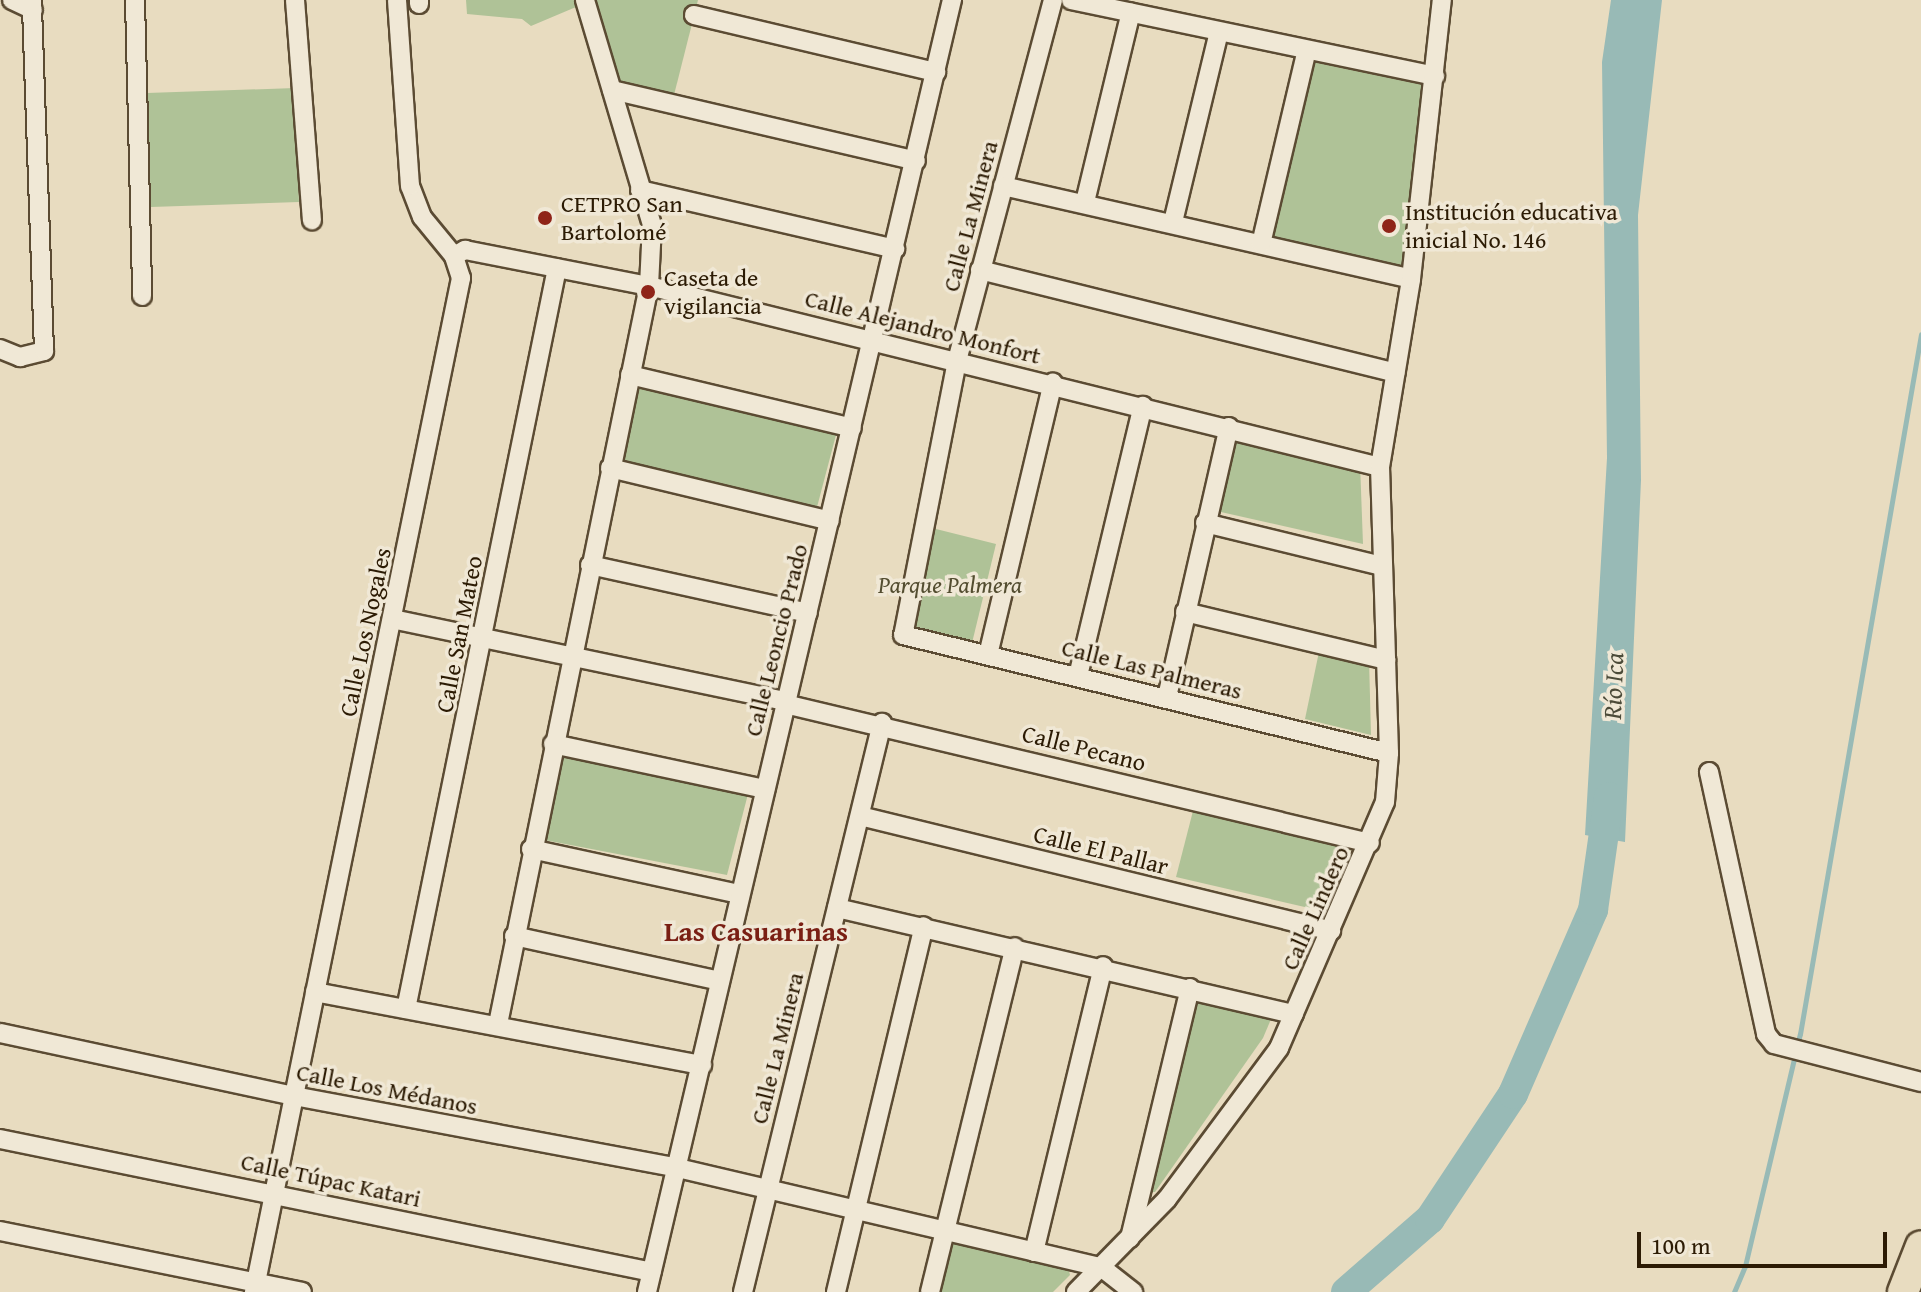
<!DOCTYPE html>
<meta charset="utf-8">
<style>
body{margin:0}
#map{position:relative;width:1921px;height:1292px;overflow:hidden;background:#e8dcc0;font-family:"Gentium Book Plus",serif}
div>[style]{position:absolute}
.green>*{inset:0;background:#afc297}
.water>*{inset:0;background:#98bab6}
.stream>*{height:5px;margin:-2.5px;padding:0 2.5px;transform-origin:2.5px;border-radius:2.5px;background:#98bab6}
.river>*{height:30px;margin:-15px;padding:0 15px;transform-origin:15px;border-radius:15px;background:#98bab6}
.roads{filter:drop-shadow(2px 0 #5b4b33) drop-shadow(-2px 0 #5b4b33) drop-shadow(0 2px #5b4b33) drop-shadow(0 -2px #5b4b33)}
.minor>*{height:18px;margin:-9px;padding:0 9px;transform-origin:9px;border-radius:9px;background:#f0e8d6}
.trunk>*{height:30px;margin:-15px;padding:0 15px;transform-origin:15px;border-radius:15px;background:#e8dcc0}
.dots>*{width:22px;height:22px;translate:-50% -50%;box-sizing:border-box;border:4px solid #f0e8d6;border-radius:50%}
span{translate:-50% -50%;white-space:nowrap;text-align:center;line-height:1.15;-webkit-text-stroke:7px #f0e8d6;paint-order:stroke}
.poi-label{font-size:24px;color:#2c1b04}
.left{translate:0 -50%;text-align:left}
.street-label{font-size:24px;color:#2c1b04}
.park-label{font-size:24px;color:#534d30;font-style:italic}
.water-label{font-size:26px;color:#4c4b39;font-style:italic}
.quarter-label{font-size:28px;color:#7a1f14;font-weight:700}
.scale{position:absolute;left:1637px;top:1232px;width:250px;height:36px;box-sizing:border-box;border:4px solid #2c1b04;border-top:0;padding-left:10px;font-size:24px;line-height:28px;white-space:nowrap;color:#2c1b04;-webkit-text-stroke:6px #f0e8d6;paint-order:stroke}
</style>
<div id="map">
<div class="green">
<i style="clip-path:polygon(466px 0,574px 0,576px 7px,531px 26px,522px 19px,467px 14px)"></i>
<i style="clip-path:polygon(593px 0,698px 0,674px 95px,618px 82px)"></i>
<i style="clip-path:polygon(1313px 62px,1424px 85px,1402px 268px,1271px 237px)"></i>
<i style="clip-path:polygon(295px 88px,299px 202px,151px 207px,147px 93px)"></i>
<i style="clip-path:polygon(628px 384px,836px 435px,816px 511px,613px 462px)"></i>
<i style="clip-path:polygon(1231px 434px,1360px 463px,1363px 544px,1212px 510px)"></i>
<i style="clip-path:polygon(928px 527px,996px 544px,972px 643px,904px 625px)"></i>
<i style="clip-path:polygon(1320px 647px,1369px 659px,1371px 735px,1305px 719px)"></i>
<i style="clip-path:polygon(553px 749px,748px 794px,727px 875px,534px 838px)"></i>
<i style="clip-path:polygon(1194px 807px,1352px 847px,1322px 911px,1176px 877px)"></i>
<i style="clip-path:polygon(1191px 993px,1274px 1012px,1263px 1038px,1155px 1192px,1149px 1192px)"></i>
<i style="clip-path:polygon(944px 1238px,1068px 1267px,1070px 1275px,1053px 1292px,932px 1292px)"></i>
</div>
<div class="water">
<i style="clip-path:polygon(1611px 0,1662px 0,1638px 215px,1641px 480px,1625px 842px,1585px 835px,1607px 458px,1602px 62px)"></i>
</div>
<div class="stream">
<i style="left:1734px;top:1292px;width:28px;rotate:-67deg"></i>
<i style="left:1745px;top:1266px;width:238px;rotate:-76.7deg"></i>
<i style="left:1800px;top:1034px;width:710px;rotate:-80.19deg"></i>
</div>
<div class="river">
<i style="left:1346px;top:1292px;width:111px;rotate:-41deg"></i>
<i style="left:1430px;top:1219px;width:150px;rotate:-56.4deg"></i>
<i style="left:1513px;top:1094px;width:201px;rotate:-66.5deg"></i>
<i style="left:1593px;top:910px;width:114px;rotate:-81.9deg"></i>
</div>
<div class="roads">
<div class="minor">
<i style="left:12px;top:0;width:23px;rotate:25deg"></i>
<i style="left:135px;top:0;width:296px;rotate:88.6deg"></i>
<i style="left:295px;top:0;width:221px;rotate:85.6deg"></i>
<i style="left:419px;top:0;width:4px;rotate:90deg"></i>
<i style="left:1053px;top:0;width:374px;rotate:104.9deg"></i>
<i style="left:957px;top:361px;width:279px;rotate:101.1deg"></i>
<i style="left:903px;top:635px;width:500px;rotate:13.65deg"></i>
<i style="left:1071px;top:0;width:372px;rotate:11.8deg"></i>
<i style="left:694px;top:15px;width:249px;rotate:13.3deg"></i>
<i style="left:612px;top:90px;width:312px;rotate:13.1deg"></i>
<i style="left:1003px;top:186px;width:418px;rotate:12.8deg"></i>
<i style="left:640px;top:190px;width:262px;rotate:13deg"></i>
<i style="left:1085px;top:202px;width:195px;rotate:-76.4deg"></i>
<i style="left:1173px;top:222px;width:195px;rotate:-76.4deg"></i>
<i style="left:1261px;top:244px;width:199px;rotate:-76.7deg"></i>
<i style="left:454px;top:256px;width:13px;rotate:-29deg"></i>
<i style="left:465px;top:250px;width:187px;rotate:11.1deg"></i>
<i style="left:649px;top:286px;width:753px;rotate:13.91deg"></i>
<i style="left:980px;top:270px;width:428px;rotate:13.9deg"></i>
<i style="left:0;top:349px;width:22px;rotate:22deg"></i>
<i style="left:20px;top:357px;width:25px;rotate:-14deg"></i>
<i style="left:44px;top:351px;width:351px;rotate:-92deg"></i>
<i style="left:630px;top:375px;width:228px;rotate:13.4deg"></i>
<i style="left:610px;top:468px;width:226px;rotate:13.5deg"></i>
<i style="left:1205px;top:523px;width:181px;rotate:13.7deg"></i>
<i style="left:590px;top:565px;width:223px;rotate:12.4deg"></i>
<i style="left:1185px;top:612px;width:207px;rotate:13.4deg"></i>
<i style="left:392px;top:619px;width:402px;rotate:11.8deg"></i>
<i style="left:988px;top:655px;width:280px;rotate:-76.6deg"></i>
<i style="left:1078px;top:676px;width:278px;rotate:-76.5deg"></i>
<i style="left:1167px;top:697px;width:277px;rotate:-77.1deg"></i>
<i style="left:785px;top:704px;width:601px;rotate:13.37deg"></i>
<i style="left:553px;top:744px;width:217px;rotate:12deg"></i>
<i style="left:1709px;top:772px;width:268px;rotate:77.7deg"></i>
<i style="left:1766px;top:1034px;width:13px;rotate:51deg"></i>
<i style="left:1774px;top:1044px;width:152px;rotate:14.5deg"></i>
<i style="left:860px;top:816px;width:485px;rotate:13.7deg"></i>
<i style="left:531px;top:849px;width:214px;rotate:12.2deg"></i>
<i style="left:837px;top:908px;width:469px;rotate:13.1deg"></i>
<i style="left:514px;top:936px;width:211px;rotate:12.3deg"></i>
<i style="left:315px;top:992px;width:394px;rotate:10.7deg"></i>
<i style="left:406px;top:1009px;width:756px;rotate:-78.48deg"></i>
<i style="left:498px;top:1024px;width:753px;rotate:-78.44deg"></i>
<i style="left:649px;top:286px;width:61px;rotate:-87.2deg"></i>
<i style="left:652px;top:225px;width:235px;rotate:-106.6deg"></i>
<i style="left:0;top:1033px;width:301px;rotate:12.1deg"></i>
<i style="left:294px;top:1096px;width:391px;rotate:10.6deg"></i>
<i style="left:678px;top:1168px;width:434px;rotate:13.2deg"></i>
<i style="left:1101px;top:1267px;width:41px;rotate:38deg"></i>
<i style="left:0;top:1139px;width:665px;rotate:11.53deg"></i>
<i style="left:0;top:1231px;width:308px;rotate:11.4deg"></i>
<i style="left:1130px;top:1238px;width:257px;rotate:-76.5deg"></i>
<i style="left:1034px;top:1252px;width:294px;rotate:-76.4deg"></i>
<i style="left:254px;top:1292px;width:1035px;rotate:-78.46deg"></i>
<i style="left:461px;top:278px;width:23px;rotate:-108deg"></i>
<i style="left:454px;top:256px;width:50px;rotate:-129.4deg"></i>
<i style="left:422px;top:217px;width:33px;rotate:-111deg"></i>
<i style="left:410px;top:186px;width:186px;rotate:-94deg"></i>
<i style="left:647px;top:1292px;width:1328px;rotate:-76.72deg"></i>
<i style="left:743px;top:1292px;width:586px;rotate:-76.27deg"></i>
<i style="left:836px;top:1292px;width:376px;rotate:-76.5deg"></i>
<i style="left:930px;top:1292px;width:355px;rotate:-76.2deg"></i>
<i style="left:1076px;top:1292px;width:130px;rotate:-45.6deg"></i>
<i style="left:1167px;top:1199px;width:188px;rotate:-53.4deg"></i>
<i style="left:1279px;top:1048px;width:268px;rotate:-66.7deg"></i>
<i style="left:1385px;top:802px;width:49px;rotate:-85.3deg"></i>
<i style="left:1389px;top:753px;width:286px;rotate:-91.8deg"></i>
<i style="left:1380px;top:467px;width:191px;rotate:-80.6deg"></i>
<i style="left:1411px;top:279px;width:281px;rotate:-83.7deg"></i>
</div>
<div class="trunk">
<i style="left:1903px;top:1292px;width:49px;rotate:-68.6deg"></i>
</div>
</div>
<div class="dots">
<i style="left:545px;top:218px;background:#8f2418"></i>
<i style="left:1389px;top:226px;background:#8f2418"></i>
<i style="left:648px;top:292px;background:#8f2418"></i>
</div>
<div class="poi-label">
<span class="left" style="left:561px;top:218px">CETPRO San<br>Bartolomé</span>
<span class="left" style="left:1405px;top:226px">Institución educativa<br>inicial No. 146</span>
<span class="left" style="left:664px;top:292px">Caseta de<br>vigilancia</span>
</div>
<div class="street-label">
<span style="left:970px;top:216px;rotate:-75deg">Calle La Minera</span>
<span style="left:923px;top:327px;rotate:14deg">Calle Alejandro Monfort</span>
<span style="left:365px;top:632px;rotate:-78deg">Calle Los Nogales</span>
<span style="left:459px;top:634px;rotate:-79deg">Calle San Mateo</span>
<span style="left:776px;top:640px;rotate:-76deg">Calle Leoncio Prado</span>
<span style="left:1152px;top:669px;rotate:14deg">Calle Las Palmeras</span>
<span style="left:1084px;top:748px;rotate:14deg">Calle Pecano</span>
<span style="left:1101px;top:850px;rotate:14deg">Calle El Pallar</span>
<span style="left:1315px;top:908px;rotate:-66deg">Calle Lindero</span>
<span style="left:777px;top:1048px;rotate:-76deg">Calle La Minera</span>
<span style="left:387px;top:1089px;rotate:11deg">Calle Los Médanos</span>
<span style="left:331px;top:1180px;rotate:12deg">Calle Túpac Katari</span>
</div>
<div class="park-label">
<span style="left:950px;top:585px">Parque Palmera</span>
</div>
<div class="water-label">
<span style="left:1613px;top:686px;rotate:-88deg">Río Ica</span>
</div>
<div class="quarter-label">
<span style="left:756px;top:931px">Las Casuarinas</span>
</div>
<div class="scale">100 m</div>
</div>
